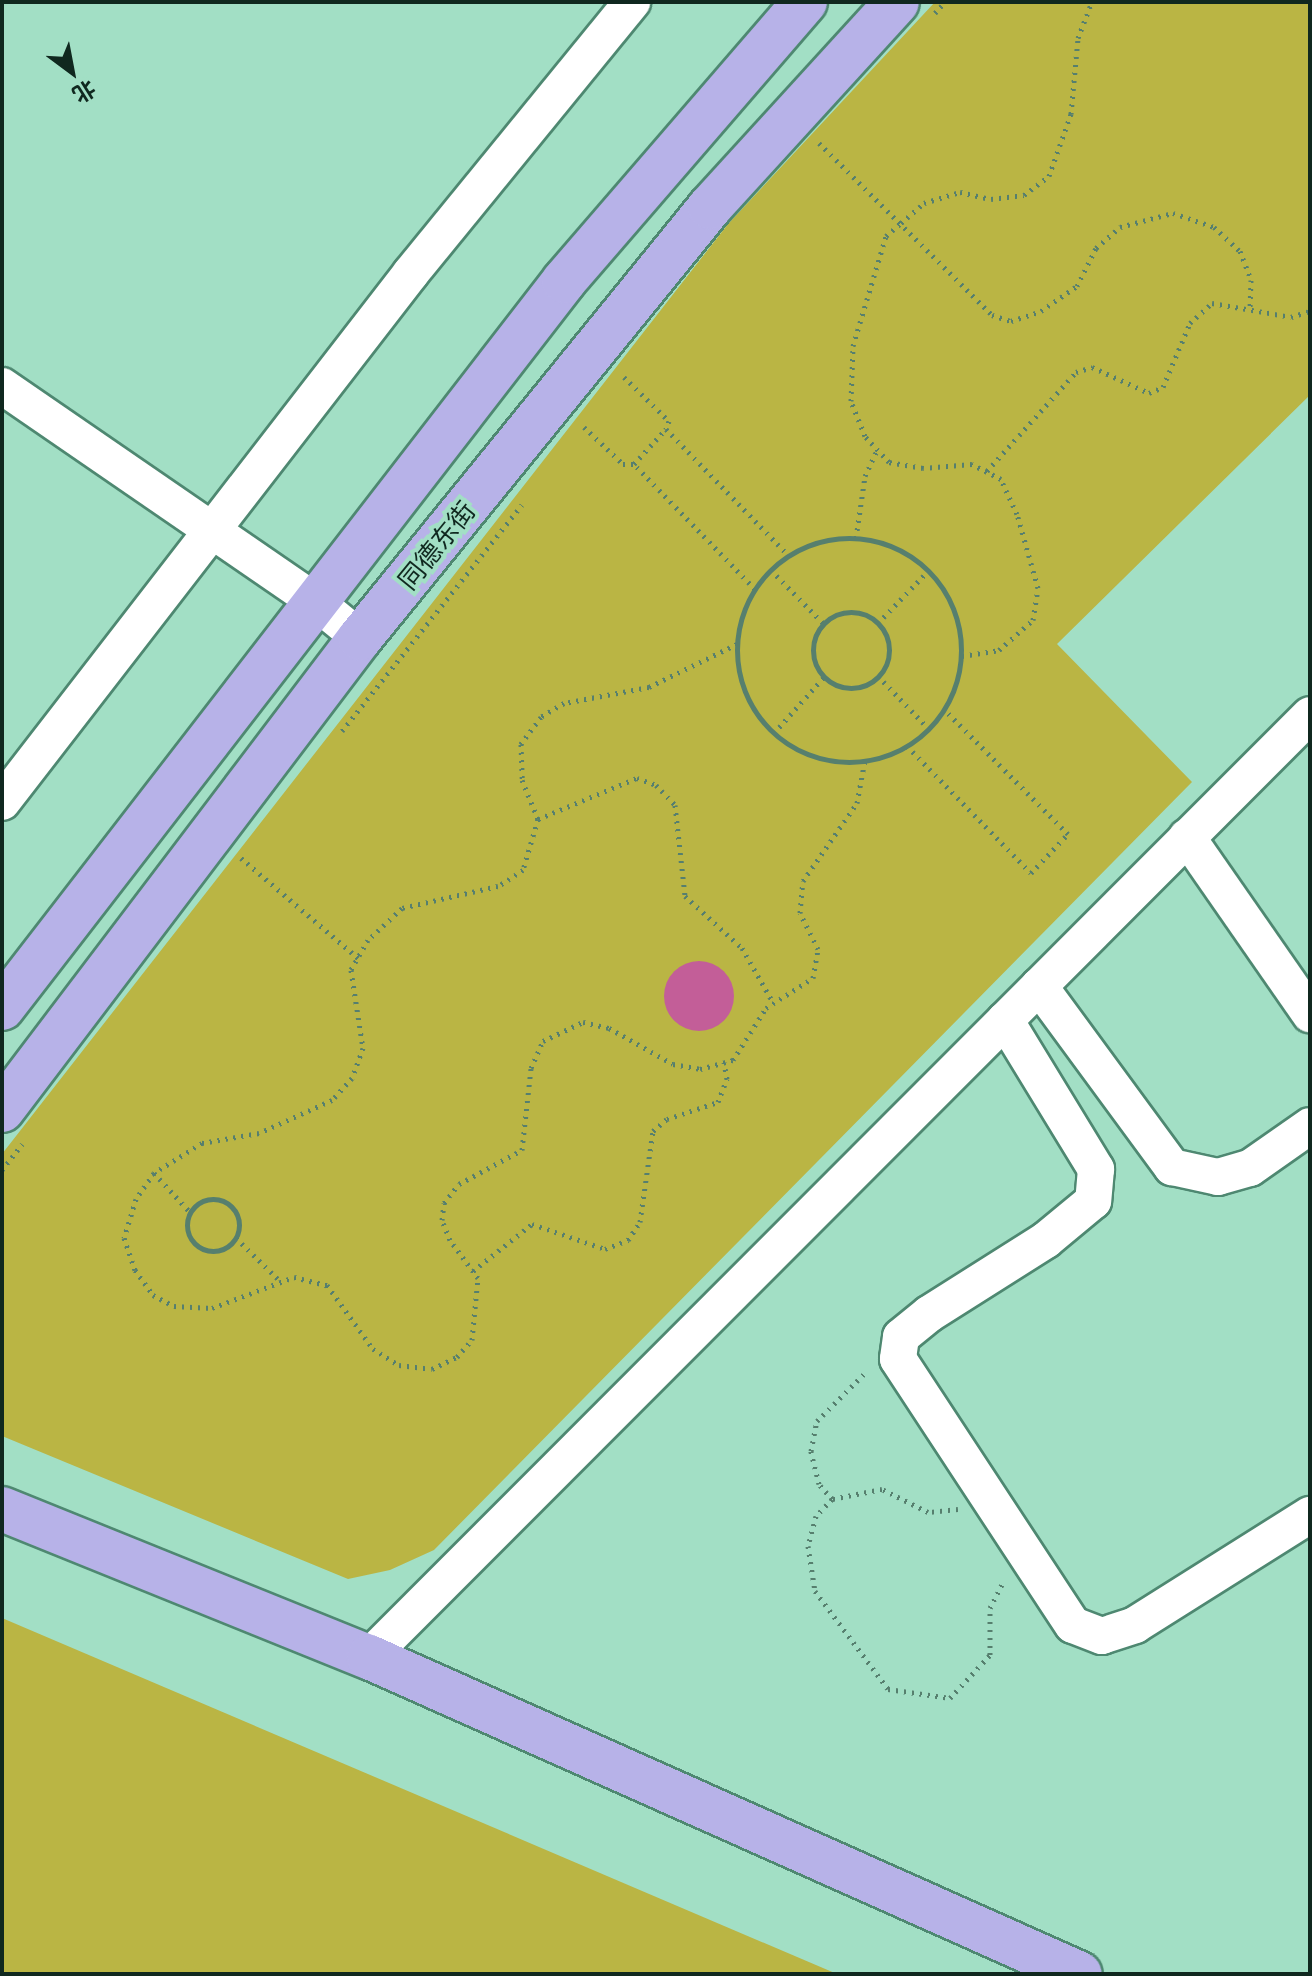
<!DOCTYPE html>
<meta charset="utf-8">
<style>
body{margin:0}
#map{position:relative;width:1312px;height:1976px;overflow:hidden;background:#a2dfc5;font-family:"Exo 2","Noto Sans SC",sans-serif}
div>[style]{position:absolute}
.green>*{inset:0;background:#bab544}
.water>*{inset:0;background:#c35e98}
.round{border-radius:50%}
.path>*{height:5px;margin-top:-2.5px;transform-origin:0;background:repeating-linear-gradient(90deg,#567f6e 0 2px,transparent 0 8px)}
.path>.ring{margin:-2.5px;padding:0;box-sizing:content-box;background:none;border:5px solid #567f6e;border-radius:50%}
.roads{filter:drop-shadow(2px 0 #4e8871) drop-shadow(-2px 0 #4e8871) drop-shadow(0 2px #4e8871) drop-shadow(0 -2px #4e8871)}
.minor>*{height:36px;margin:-18px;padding:0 18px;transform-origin:18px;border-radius:18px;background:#fff}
.major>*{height:44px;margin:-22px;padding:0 22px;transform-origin:22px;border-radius:22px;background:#b7b2e8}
span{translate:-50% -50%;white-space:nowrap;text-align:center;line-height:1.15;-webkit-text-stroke:8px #a2dfc5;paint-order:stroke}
.street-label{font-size:26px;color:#10281f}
.frame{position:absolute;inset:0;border:4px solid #10281f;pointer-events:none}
.north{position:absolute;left:32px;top:32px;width:80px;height:80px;-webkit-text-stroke:6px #a2dfc5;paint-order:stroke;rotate:148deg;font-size:22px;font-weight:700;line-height:32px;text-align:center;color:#10281f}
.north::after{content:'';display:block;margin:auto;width:28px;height:36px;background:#10281f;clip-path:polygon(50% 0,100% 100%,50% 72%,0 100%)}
</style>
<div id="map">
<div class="green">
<i style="clip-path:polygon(935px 2px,1310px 2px,1310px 395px,1057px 644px,1192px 782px,434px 1550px,390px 1570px,348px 1579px,2px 1436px,2px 1154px,728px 224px)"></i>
<i style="clip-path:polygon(2px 1618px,837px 1974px,2px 1974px)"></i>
</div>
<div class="water">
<i class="round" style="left:664px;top:961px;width:70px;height:70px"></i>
</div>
<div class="path">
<i style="left:935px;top:13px;width:15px;rotate:-48deg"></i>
<i style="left:819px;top:143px;width:244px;rotate:44.8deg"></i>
<i style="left:992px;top:315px;width:20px;rotate:18deg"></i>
<i style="left:1011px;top:321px;width:32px;rotate:-18deg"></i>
<i style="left:1041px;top:311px;width:44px;rotate:-34.8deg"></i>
<i style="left:1077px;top:286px;width:42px;rotate:-63.4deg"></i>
<i style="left:1096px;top:248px;width:32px;rotate:-41deg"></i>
<i style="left:1120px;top:227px;width:55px;rotate:-14.8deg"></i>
<i style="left:1173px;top:213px;width:43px;rotate:18.9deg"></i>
<i style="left:1214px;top:227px;width:35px;rotate:43deg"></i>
<i style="left:1240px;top:251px;width:31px;rotate:69deg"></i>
<i style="left:1251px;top:280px;width:28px;rotate:92deg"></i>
<i style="left:624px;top:377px;width:63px;rotate:44.4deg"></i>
<i style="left:669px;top:421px;width:9px;rotate:111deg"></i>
<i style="left:584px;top:427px;width:54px;rotate:43.5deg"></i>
<i style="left:623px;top:464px;width:11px"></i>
<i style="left:987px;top:471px;width:133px;rotate:-48deg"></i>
<i style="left:1076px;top:372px;width:17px;rotate:-17deg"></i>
<i style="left:1092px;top:367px;width:63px;rotate:24.5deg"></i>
<i style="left:1149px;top:393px;width:15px;rotate:-23deg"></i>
<i style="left:1163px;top:387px;width:69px;rotate:-67.1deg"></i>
<i style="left:1190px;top:323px;width:30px;rotate:-42deg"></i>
<i style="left:1212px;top:303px;width:80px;rotate:10deg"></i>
<i style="left:1291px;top:317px;width:20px;rotate:-18deg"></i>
<i class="ring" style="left:737px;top:538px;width:219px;height:219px"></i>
<i style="left:856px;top:538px;width:63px;rotate:-81.7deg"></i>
<i style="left:865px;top:476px;width:29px;rotate:-65deg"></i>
<i style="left:771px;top:570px;width:76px;rotate:45.5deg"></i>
<i style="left:755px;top:589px;width:174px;rotate:-134.1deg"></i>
<i style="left:634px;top:464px;width:47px;rotate:-47.6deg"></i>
<i style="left:666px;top:429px;width:177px;rotate:45.9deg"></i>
<i class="ring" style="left:813px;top:612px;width:71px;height:71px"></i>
<i style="left:878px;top:623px;width:74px;rotate:-46.1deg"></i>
<i style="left:737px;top:644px;width:98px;rotate:154deg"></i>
<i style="left:649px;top:687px;width:86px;rotate:169.3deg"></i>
<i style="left:564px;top:703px;width:27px;rotate:149deg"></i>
<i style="left:541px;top:717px;width:34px;rotate:127deg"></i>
<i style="left:521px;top:744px;width:36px;rotate:88deg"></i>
<i style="left:522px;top:780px;width:42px;rotate:67.7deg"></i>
<i style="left:538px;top:819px;width:53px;rotate:106.4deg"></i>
<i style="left:523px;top:870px;width:30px;rotate:147deg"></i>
<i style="left:498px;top:886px;width:98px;rotate:167.1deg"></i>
<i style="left:402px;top:908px;width:47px;rotate:136.7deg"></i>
<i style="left:368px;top:940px;width:34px;rotate:120deg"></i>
<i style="left:351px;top:970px;width:79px;rotate:81.3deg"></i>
<i style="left:363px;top:1048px;width:32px;rotate:110deg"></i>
<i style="left:352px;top:1078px;width:30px;rotate:132deg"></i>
<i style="left:332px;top:1100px;width:80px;rotate:155.7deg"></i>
<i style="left:259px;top:1133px;width:58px;rotate:170deg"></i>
<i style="left:202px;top:1143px;width:57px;rotate:148deg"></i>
<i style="left:154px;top:1173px;width:32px;rotate:125deg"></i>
<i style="left:136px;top:1199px;width:41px;rotate:107.1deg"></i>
<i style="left:124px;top:1238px;width:34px;rotate:71deg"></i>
<i style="left:135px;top:1270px;width:31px;rotate:54deg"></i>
<i style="left:153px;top:1295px;width:24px;rotate:28deg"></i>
<i style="left:174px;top:1306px;width:38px;rotate:3deg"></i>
<i style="left:212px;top:1308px;width:88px;rotate:-20.7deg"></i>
<i style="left:294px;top:1277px;width:34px;rotate:14deg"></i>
<i style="left:327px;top:1285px;width:79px;rotate:54.3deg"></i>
<i style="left:373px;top:1349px;width:31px;rotate:32deg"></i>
<i style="left:399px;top:1365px;width:33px;rotate:7deg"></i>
<i style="left:432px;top:1369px;width:28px;rotate:-26deg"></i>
<i style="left:457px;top:1357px;width:23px;rotate:-49deg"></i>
<i style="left:472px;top:1340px;width:62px;rotate:-84.5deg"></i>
<i style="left:478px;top:1278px;width:47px;rotate:-126.4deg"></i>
<i style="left:450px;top:1240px;width:22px;rotate:-112deg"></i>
<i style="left:442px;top:1220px;width:17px;rotate:-83deg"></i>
<i style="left:444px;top:1203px;width:24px;rotate:-52deg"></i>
<i style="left:459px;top:1184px;width:72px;rotate:-28.4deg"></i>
<i style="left:522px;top:1150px;width:82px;rotate:-83.7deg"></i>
<i style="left:531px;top:1068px;width:30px;rotate:-66deg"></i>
<i style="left:543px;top:1041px;width:44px;rotate:-25.4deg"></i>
<i style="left:583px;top:1022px;width:27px;rotate:13deg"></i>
<i style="left:609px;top:1028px;width:73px;rotate:29.4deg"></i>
<i style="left:673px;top:1064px;width:27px;rotate:10deg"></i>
<i style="left:700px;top:1069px;width:34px;rotate:-15deg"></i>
<i style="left:733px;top:1060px;width:62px;rotate:-57.6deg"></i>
<i style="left:766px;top:1008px;width:56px;rotate:-32.6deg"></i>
<i style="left:813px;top:978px;width:29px;rotate:-80deg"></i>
<i style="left:818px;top:949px;width:40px;rotate:-116.6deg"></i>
<i style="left:800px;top:913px;width:32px;rotate:-85deg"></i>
<i style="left:803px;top:881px;width:95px;rotate:-55.3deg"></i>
<i style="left:857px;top:803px;width:44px;rotate:-79.5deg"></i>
<i style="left:962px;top:656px;width:37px;rotate:-9deg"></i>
<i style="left:999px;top:650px;width:45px;rotate:-41.4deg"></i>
<i style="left:1033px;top:620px;width:32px;rotate:-81deg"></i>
<i style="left:1038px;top:588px;width:77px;rotate:-105.8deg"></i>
<i style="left:1017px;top:514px;width:38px;rotate:-115deg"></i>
<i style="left:1001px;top:479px;width:33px;rotate:-153deg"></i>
<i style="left:972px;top:464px;width:49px;rotate:175.3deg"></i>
<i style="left:923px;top:468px;width:35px;rotate:-170deg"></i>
<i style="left:889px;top:462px;width:35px;rotate:-133deg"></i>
<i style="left:865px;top:436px;width:38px;rotate:-112deg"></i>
<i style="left:851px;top:401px;width:55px;rotate:-87.9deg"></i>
<i style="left:853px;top:346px;width:115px;rotate:-73.3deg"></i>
<i style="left:886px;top:236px;width:20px;rotate:-41deg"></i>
<i style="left:901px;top:223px;width:30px;rotate:-41deg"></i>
<i style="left:924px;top:203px;width:38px;rotate:-17deg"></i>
<i style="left:960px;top:192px;width:32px;rotate:13deg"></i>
<i style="left:991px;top:199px;width:33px;rotate:-7deg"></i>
<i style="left:1024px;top:195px;width:31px;rotate:-37deg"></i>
<i style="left:1049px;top:176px;width:66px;rotate:-70.5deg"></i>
<i style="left:1071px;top:114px;width:76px;rotate:-84.7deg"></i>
<i style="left:1078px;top:38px;width:39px;rotate:-69deg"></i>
<i style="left:878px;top:676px;width:74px;rotate:46.1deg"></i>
<i style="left:342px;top:731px;width:289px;rotate:-51.5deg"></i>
<i style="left:774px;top:733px;width:75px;rotate:-48.2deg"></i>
<i style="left:907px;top:746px;width:177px;rotate:45.7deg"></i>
<i style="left:1031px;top:873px;width:54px;rotate:-46.5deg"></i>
<i style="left:1068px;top:834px;width:176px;rotate:-134.8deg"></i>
<i style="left:538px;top:819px;width:107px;rotate:-22.5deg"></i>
<i style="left:637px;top:778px;width:20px;rotate:20deg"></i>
<i style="left:656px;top:785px;width:28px;rotate:46deg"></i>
<i style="left:675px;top:805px;width:92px;rotate:83.7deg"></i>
<i style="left:685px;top:896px;width:77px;rotate:42.4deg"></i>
<i style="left:742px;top:948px;width:64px;rotate:60.3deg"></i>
<i style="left:241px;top:858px;width:154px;rotate:40.5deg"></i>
<i style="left:2px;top:1170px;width:33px;rotate:-52deg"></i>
<i style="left:154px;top:1173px;width:53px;rotate:47.3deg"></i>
<i class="ring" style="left:187px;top:1199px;width:47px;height:47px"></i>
<i style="left:236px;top:1238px;width:62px;rotate:44.3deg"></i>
<i style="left:473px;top:1271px;width:75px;rotate:-38.5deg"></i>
<i style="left:532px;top:1224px;width:77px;rotate:18.9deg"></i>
<i style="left:605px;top:1249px;width:25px;rotate:-21deg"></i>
<i style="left:628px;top:1240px;width:22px;rotate:-56deg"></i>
<i style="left:640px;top:1222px;width:92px;rotate:-81.9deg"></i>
<i style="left:653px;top:1131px;width:18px;rotate:-41deg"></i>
<i style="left:667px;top:1119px;width:54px;rotate:-18.4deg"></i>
<i style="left:718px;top:1102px;width:25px;rotate:-69deg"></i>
<i style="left:727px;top:1079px;width:17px;rotate:-100deg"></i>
<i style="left:832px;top:1499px;width:20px;rotate:-131deg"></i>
<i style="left:819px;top:1484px;width:34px;rotate:-104deg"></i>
<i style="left:811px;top:1451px;width:31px;rotate:-79deg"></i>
<i style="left:817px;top:1421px;width:71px;rotate:-45deg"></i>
<i style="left:958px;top:1509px;width:30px;rotate:174deg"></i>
<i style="left:928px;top:1512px;width:51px;rotate:-153.4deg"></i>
<i style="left:882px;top:1489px;width:51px;rotate:168.7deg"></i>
<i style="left:832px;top:1499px;width:23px;rotate:133deg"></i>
<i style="left:816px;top:1516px;width:31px;rotate:105deg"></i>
<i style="left:808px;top:1546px;width:46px;rotate:81.2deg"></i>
<i style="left:815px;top:1591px;width:122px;rotate:53.3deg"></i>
<i style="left:888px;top:1689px;width:63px;rotate:8.3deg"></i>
<i style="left:950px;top:1698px;width:59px;rotate:-47.1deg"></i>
<i style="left:990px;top:1655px;width:47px;rotate:-90deg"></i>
<i style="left:990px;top:1608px;width:29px;rotate:-63deg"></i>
</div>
<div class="roads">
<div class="minor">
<i style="left:2px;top:386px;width:381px;rotate:34.5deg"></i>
<i style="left:316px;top:602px;width:57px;rotate:39.3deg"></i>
<i style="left:2px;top:802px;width:669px;rotate:-52.29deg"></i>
<i style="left:411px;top:273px;width:350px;rotate:-50.8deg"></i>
<i style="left:1187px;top:837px;width:216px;rotate:55.2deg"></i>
<i style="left:1039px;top:986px;width:225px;rotate:53.7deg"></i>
<i style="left:1172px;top:1167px;width:47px;rotate:12.3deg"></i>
<i style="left:1218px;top:1177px;width:33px;rotate:-16deg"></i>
<i style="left:1250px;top:1168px;width:73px;rotate:-35deg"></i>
<i style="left:1005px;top:1020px;width:175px;rotate:58.6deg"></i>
<i style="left:1096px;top:1169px;width:32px;rotate:95deg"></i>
<i style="left:1093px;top:1201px;width:61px;rotate:140.3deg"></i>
<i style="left:1046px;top:1240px;width:138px;rotate:147.7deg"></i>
<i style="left:929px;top:1314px;width:36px;rotate:141deg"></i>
<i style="left:901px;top:1337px;width:22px;rotate:98deg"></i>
<i style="left:898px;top:1359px;width:318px;rotate:56.7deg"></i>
<i style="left:1073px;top:1625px;width:31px;rotate:21deg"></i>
<i style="left:1102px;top:1636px;width:35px;rotate:-18deg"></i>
<i style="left:1135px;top:1625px;width:207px;rotate:-32.2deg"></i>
<i style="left:369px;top:1657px;width:1331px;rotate:-45.03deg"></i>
</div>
<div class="major">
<i style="left:2px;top:1008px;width:919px;rotate:-52.29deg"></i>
<i style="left:564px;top:281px;width:369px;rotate:-49.2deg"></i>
<i style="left:2px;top:1110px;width:592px;rotate:-52.82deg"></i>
<i style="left:360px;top:638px;width:555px;rotate:-50.92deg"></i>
<i style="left:710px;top:207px;width:277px;rotate:-47.6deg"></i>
<i style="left:2px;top:1509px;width:396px;rotate:22deg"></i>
<i style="left:369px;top:1657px;width:778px;rotate:24.03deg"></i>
</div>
</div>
<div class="street-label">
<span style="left:436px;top:545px;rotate:-51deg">同德东街</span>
</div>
<div class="frame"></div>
<div class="north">北</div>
</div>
